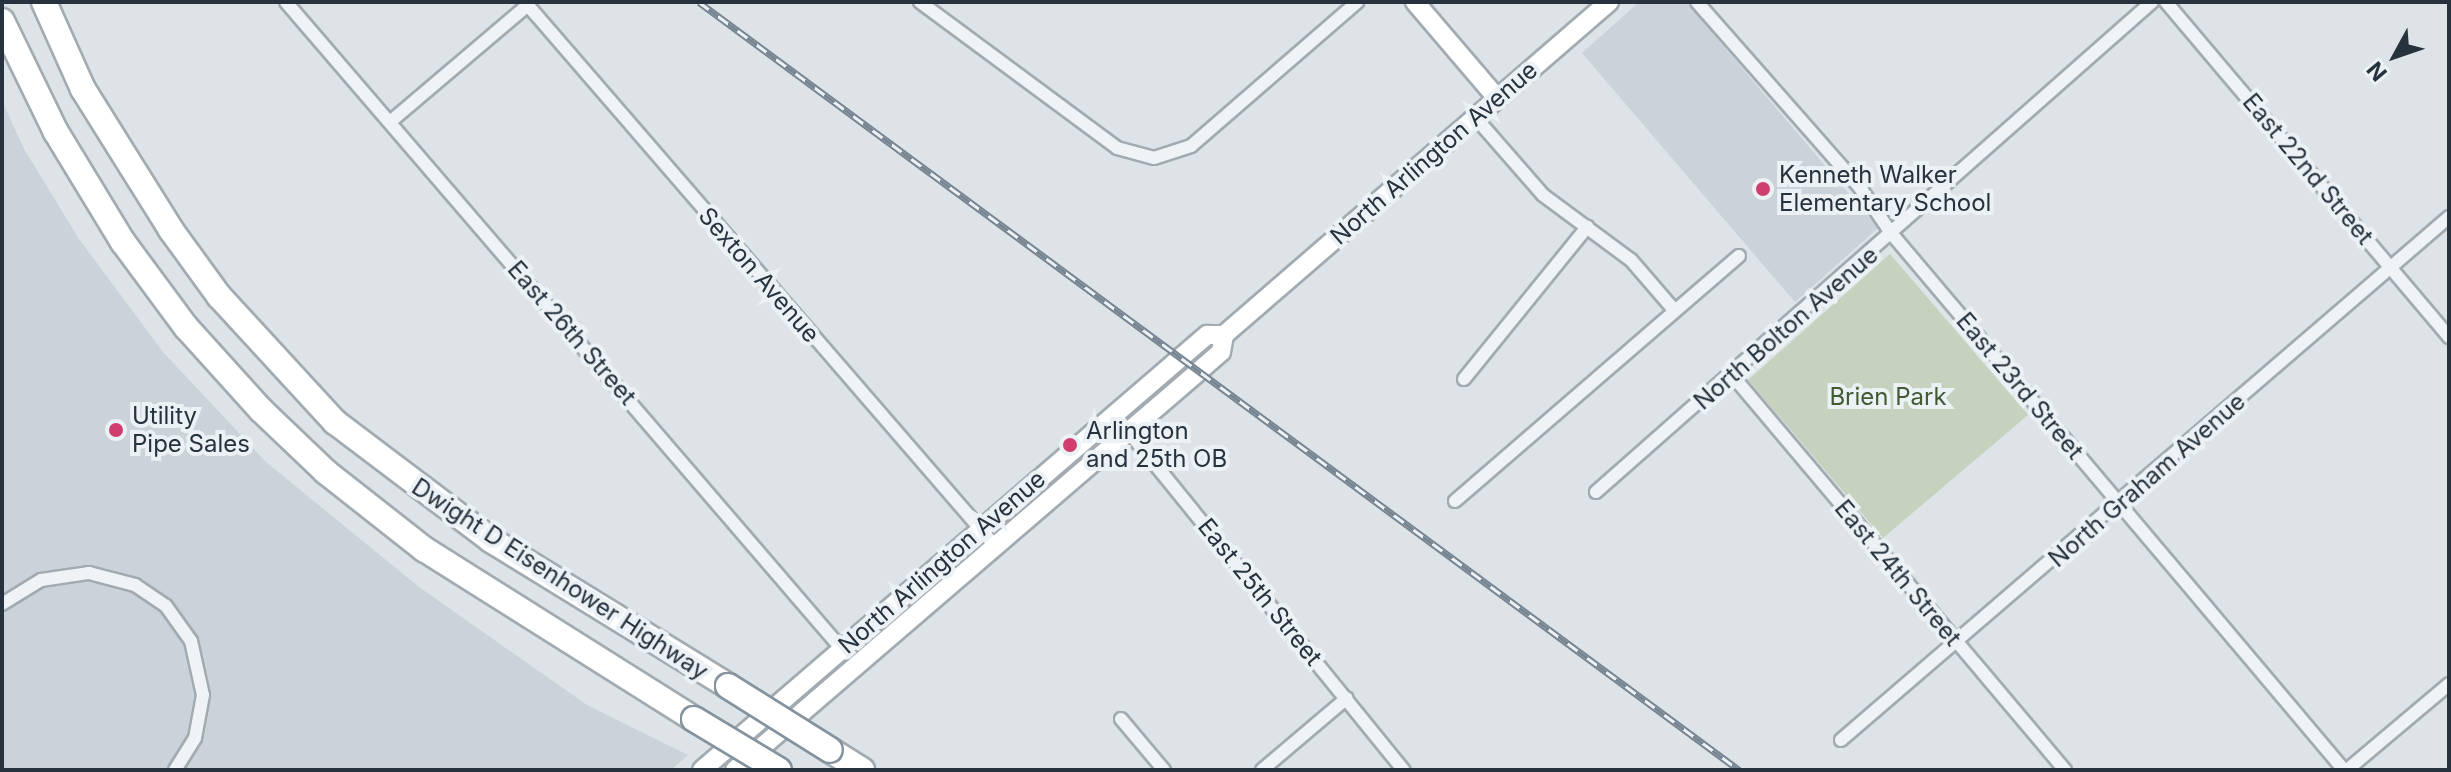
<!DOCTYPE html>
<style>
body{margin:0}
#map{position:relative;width:2451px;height:772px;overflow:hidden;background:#dde3e7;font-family:Inter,sans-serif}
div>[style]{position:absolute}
.built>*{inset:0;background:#cbd2d9}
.green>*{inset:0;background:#c6d1be}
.roads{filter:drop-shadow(2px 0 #a2abb1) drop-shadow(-2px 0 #a2abb1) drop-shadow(0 2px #a2abb1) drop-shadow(0 -2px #a2abb1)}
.street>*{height:12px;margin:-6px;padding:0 6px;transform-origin:6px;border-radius:6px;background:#eff3f5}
.secondary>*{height:18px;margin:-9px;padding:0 9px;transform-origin:9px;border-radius:9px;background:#fff}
.highway>*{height:24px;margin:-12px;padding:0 12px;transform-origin:12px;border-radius:12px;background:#fff}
.rail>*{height:7px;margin-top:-3.5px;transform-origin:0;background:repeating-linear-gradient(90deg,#ecf1f5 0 12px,#768591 0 24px);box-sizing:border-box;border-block:2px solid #768591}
.bridges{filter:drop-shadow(2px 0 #84939e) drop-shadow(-2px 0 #84939e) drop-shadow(0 2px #84939e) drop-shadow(0 -2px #84939e)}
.highway-bridge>*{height:24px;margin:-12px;padding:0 12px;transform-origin:12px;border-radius:12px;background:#fff}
.dots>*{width:22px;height:22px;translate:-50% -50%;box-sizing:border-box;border:4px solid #ecf1f5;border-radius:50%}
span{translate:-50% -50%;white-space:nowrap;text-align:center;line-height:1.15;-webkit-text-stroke:8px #ecf1f5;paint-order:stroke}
.street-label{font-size:24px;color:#26333e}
.poi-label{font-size:24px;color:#26333e}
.left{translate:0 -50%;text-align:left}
.park-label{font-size:24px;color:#425a33}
.frame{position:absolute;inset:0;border:4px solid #26333e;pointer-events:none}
.north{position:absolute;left:2355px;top:16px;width:80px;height:80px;-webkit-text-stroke:6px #ecf1f5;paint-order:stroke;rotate:230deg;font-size:22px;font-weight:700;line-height:32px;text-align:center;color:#26333e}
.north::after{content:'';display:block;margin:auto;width:28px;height:36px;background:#26333e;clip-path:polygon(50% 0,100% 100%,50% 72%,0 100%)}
</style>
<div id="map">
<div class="built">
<i style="clip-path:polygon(1639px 2px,1686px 2px,1878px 228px,1795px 302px,1582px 53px)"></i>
<i style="clip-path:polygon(2px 101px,24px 149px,79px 239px,163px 352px,266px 462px,419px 587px,587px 705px,688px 755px,671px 770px,2px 770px)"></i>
</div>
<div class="green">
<i style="clip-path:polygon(1890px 254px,2028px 415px,1883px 538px,1748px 380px)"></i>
</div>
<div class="roads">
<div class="street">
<i style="left:286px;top:2px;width:859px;rotate:49.34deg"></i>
<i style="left:525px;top:2px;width:719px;rotate:49.17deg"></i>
<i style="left:920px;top:2px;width:245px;rotate:36.5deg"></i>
<i style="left:1117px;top:148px;width:38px;rotate:15deg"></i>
<i style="left:1154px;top:158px;width:39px;rotate:-18deg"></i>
<i style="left:1191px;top:146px;width:220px;rotate:-40.9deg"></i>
<i style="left:1697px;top:2px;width:249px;rotate:48.7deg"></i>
<i style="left:1861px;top:189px;width:53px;rotate:55.7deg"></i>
<i style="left:1891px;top:233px;width:703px;rotate:49.85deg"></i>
<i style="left:2166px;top:2px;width:439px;rotate:49.8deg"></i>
<i style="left:1475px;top:117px;width:103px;rotate:48.9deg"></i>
<i style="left:1543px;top:195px;width:109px;rotate:36.5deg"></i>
<i style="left:1631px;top:260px;width:67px;rotate:49.2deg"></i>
<i style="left:390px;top:122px;width:181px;rotate:-40.3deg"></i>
<i style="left:1732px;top:375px;width:517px;rotate:49.87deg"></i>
<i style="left:1464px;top:379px;width:196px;rotate:-51deg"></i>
<i style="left:1115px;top:415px;width:458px;rotate:50.9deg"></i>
<i style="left:1596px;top:492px;width:741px;rotate:-41.39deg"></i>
<i style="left:1455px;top:501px;width:375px;rotate:-40.8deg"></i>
<i style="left:2px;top:604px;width:46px;rotate:-31.6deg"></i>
<i style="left:41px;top:580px;width:49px;rotate:-8.3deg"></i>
<i style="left:89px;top:573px;width:48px;rotate:14.6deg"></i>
<i style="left:135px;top:585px;width:37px;rotate:34deg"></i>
<i style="left:166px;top:606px;width:43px;rotate:54.5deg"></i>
<i style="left:191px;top:641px;width:55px;rotate:77.5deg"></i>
<i style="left:203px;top:695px;width:44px;rotate:100.5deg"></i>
<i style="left:195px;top:738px;width:38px;rotate:122deg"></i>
<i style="left:1121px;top:719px;width:67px;rotate:49.9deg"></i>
<i style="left:1841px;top:740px;width:802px;rotate:-40.7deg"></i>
<i style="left:1262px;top:770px;width:111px;rotate:-40.3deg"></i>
<i style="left:2347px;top:770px;width:133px;rotate:-40.1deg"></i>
</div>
<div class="secondary">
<i style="left:1415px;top:2px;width:126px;rotate:49.5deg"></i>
<i style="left:702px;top:770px;width:667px;rotate:-40.74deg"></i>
<i style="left:1207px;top:335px;width:17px"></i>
<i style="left:735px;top:770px;width:612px;rotate:-40.69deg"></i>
<i style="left:1199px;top:371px;width:29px;rotate:-41deg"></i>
<i style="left:1221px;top:352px;width:17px;rotate:-80deg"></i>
<i style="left:1224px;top:335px;width:509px;rotate:-40.86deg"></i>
</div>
<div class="highway">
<i style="left:44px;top:2px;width:95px;rotate:65.9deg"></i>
<i style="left:83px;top:89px;width:166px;rotate:58deg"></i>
<i style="left:171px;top:230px;width:82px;rotate:54deg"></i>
<i style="left:219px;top:296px;width:171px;rotate:47.4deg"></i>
<i style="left:335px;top:422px;width:196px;rotate:37.1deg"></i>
<i style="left:491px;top:540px;width:278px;rotate:31.6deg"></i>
<i style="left:2px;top:21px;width:123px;rotate:64.1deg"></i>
<i style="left:56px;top:132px;width:129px;rotate:58.7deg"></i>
<i style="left:123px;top:242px;width:106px;rotate:53.5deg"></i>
<i style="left:186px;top:327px;width:112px;rotate:47.9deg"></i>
<i style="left:261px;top:410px;width:90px;rotate:43.6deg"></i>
<i style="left:326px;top:472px;width:125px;rotate:38.2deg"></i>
<i style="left:424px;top:549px;width:319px;rotate:32.2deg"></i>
<i style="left:830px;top:750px;width:38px;rotate:32deg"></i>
</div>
</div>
<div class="rail">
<i style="left:699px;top:2px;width:1293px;rotate:36.44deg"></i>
</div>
<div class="bridges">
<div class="highway-bridge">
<i style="left:728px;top:686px;width:120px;rotate:32.1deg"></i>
<i style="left:694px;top:719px;width:99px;rotate:31deg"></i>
</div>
</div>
<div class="dots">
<i style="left:1763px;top:189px;background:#d03e70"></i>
<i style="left:116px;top:430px;background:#d03e70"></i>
<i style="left:1070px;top:445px;background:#d03e70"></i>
</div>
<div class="street-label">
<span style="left:1434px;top:153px;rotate:-41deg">North Arlington Avenue</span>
<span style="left:2308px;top:169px;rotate:50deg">East 22nd Street</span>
<span style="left:759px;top:275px;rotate:49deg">Sexton Avenue</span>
<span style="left:1786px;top:328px;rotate:-41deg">North Bolton Avenue</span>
<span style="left:572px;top:333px;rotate:49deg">East 26th Street</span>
<span style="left:2020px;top:386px;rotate:50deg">East 23rd Street</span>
<span style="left:2147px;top:480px;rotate:-41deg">North Graham Avenue</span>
<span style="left:942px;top:562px;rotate:-41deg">North Arlington Avenue</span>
<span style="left:1898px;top:573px;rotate:50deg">East 24th Street</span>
<span style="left:560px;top:579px;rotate:33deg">Dwight D Eisenhower Highway</span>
<span style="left:1260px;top:592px;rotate:51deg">East 25th Street</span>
</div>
<div class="poi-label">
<span class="left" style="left:1779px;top:189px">Kenneth Walker<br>Elementary School</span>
<span class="left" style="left:132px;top:430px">Utility<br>Pipe Sales</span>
<span class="left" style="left:1086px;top:445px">Arlington<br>and 25th OB</span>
</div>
<div class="park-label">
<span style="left:1888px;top:397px">Brien Park</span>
</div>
<div class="frame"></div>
<div class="north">N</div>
</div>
